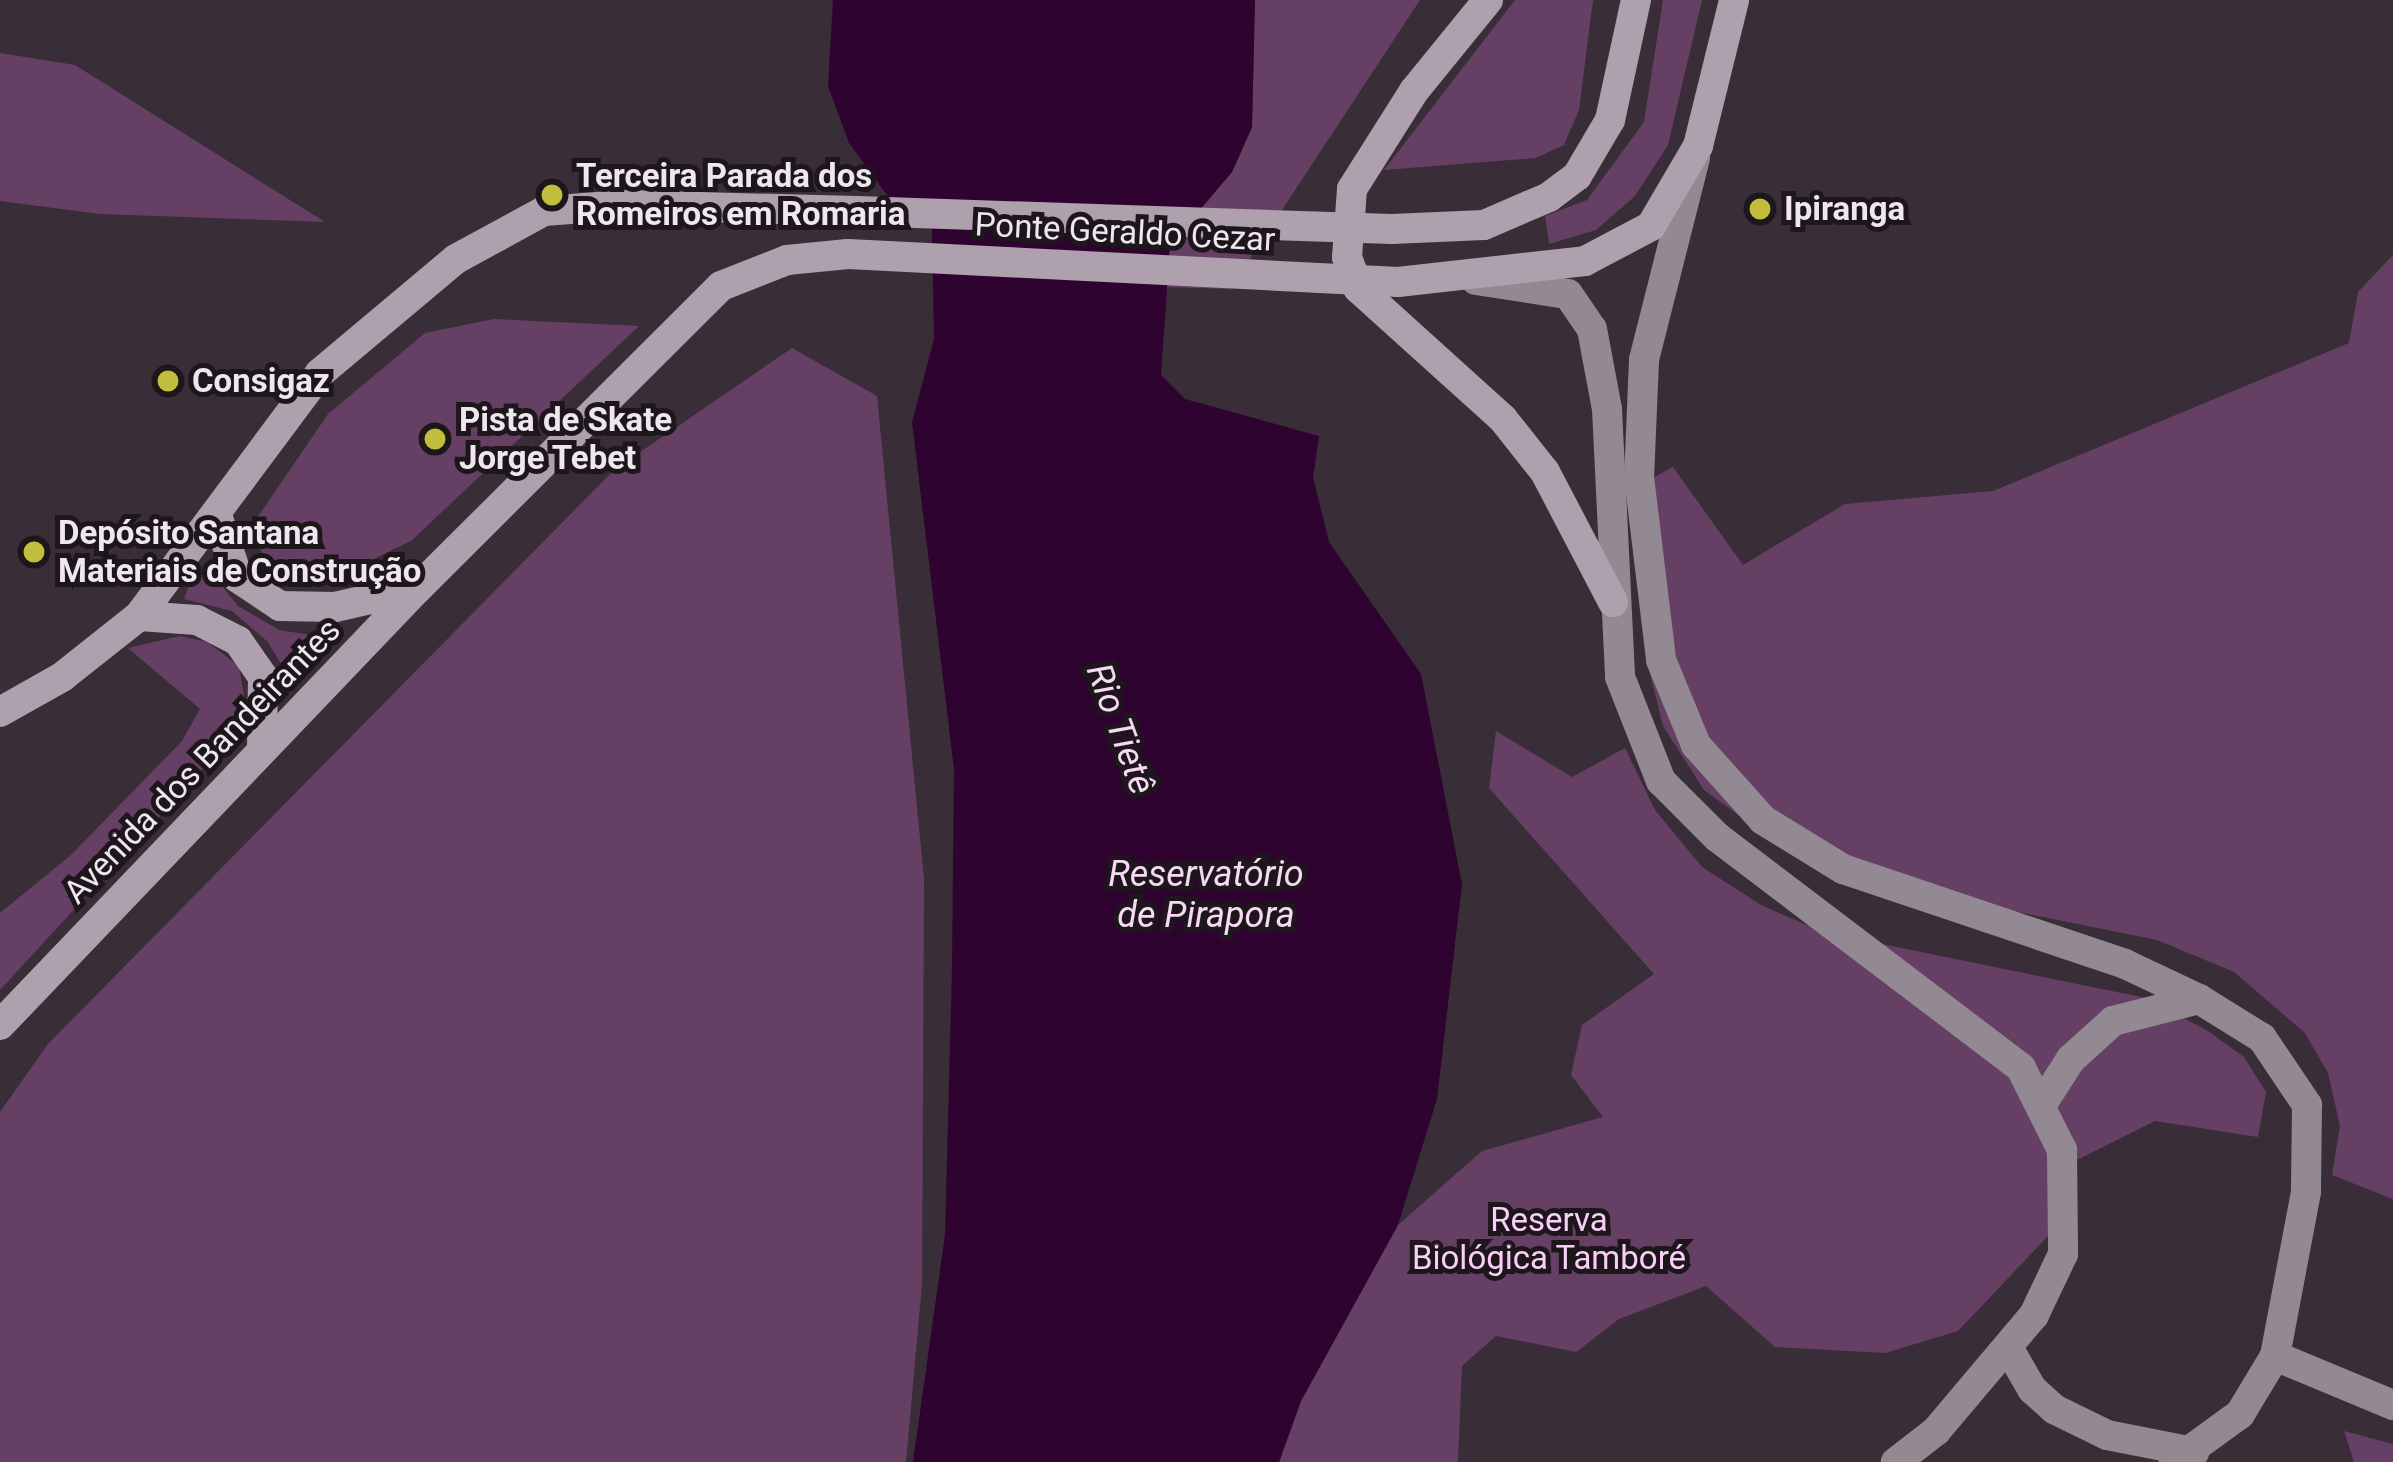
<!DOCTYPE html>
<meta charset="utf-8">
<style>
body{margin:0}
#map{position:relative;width:2393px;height:1462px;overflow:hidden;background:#392d38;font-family:Roboto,sans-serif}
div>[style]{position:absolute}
.green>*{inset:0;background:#664064}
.water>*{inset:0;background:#2f032f}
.secondary>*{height:30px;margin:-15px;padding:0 15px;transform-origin:15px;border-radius:15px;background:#938992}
.primary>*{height:30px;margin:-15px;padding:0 15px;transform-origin:15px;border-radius:15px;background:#aea1ad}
.primary-bridge>*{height:30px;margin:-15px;padding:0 15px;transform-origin:15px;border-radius:15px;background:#aea1ad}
.dots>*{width:33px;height:33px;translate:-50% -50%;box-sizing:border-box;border:6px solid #1d171c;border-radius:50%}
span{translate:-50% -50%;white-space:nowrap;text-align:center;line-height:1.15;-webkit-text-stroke:10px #1d171c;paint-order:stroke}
.poi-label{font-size:33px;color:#efe6ee;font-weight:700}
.left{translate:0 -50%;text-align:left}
.street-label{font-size:33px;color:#efe6ee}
.park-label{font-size:33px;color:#facef7}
.water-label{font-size:36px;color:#f7d9f5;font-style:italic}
</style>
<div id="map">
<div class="green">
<i style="clip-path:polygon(1255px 0,1420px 0,1230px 289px,1166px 287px,1169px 245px,1232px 172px,1252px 128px)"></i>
<i style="clip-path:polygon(1515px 0,1593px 0,1579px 110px,1564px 145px,1536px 158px,1384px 170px)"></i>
<i style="clip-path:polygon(1663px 0,1702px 0,1668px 145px,1635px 196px,1596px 230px,1549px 244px,1545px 216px,1587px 200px,1644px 122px)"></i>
<i style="clip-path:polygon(0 53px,75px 65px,325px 222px,100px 214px,0 201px)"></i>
<i style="clip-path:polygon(2393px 255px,2393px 1199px,2332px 1175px,2340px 1126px,2328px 1073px,2305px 1033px,2234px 972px,2157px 940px,1860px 880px,1779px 844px,1704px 790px,1663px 726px,1648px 666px,1643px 483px,1673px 467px,1743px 565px,1845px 504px,1993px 491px,2349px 343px,2358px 292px)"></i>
<i style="clip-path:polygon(494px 319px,639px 326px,411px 541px,340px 575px,278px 572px,262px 555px,255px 521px,328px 414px,425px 333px)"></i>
<i style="clip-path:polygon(792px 348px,877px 396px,924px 879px,922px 1284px,906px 1462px,0 1462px,0 1112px,48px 1044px,614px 470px)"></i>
<i style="clip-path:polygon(209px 570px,238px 606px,279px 630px,323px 637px,325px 647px,291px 681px,268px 642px,232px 611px,184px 599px,190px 583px)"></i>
<i style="clip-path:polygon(180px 636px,207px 642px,239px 666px,248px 720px,0 990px,0 913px,71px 855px,182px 741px,200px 709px,128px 648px)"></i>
<i style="clip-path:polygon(1496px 731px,1572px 777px,1625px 748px,1655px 810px,1702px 867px,1761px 905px,1823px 932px,2146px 998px,2208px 1031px,2244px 1057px,2266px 1092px,2258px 1137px,2155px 1121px,2055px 1171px,2049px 1235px,1958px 1331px,1885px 1353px,1775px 1347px,1706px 1286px,1619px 1319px,1576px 1352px,1496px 1336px,1462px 1366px,1458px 1462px,1279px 1462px,1301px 1401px,1398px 1225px,1482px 1151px,1603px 1117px,1571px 1075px,1582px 1025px,1654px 974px,1489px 788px)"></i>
<i style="clip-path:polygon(2344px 1431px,2393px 1444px,2393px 1462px,2354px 1462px)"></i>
</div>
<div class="water">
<i style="clip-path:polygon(833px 0,1255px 0,1252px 127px,1232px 172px,1170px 245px,1161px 375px,1185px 399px,1319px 436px,1313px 478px,1329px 542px,1421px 674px,1462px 884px,1437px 1099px,1398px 1225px,1301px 1401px,1279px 1462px,913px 1462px,945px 1235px,952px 967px,954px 769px,912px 422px,934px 339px,932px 229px,894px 205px,849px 143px,828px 86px)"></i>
</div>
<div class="secondary">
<i style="left:1695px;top:158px;width:208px;rotate:104.2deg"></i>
<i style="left:1644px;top:360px;width:117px;rotate:92.4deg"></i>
<i style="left:1639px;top:477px;width:184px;rotate:83.1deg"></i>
<i style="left:1661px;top:660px;width:92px;rotate:67.6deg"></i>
<i style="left:1696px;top:745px;width:101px;rotate:48.2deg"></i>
<i style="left:1763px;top:820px;width:94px;rotate:31.5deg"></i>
<i style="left:1843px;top:869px;width:298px;rotate:18.6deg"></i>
<i style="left:2125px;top:964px;width:82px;rotate:25.3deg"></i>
<i style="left:2199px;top:999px;width:74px;rotate:31.8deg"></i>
<i style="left:2262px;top:1038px;width:81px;rotate:56.1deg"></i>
<i style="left:2307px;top:1105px;width:87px;rotate:90.7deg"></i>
<i style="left:2306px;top:1192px;width:167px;rotate:100.7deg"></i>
<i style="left:2275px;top:1356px;width:68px;rotate:121.1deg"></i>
<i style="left:2240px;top:1414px;width:82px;rotate:144deg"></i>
<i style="left:1476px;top:280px;width:93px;rotate:8.7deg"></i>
<i style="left:1568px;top:294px;width:42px;rotate:55.6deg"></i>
<i style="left:1592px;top:329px;width:81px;rotate:79.4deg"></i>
<i style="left:1607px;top:409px;width:268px;rotate:87.2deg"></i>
<i style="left:1620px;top:677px;width:112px;rotate:68.5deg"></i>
<i style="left:1661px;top:781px;width:79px;rotate:45deg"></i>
<i style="left:1717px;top:837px;width:382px;rotate:37.2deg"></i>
<i style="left:2021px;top:1068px;width:92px;rotate:63.4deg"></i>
<i style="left:2062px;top:1150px;width:104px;rotate:89.4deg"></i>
<i style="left:2063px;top:1254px;width:68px;rotate:115.4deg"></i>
<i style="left:2034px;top:1315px;width:152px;rotate:130.2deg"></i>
<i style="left:1936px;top:1431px;width:51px;rotate:142.2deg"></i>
<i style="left:2044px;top:1101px;width:50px;rotate:-57.3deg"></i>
<i style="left:2071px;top:1059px;width:57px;rotate:-42.1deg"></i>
<i style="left:2113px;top:1021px;width:89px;rotate:-14.3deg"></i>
<i style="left:2009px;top:1349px;width:46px;rotate:60.1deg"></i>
<i style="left:2032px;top:1389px;width:30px;rotate:42deg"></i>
<i style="left:2054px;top:1409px;width:59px;rotate:26.1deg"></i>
<i style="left:2107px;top:1435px;width:89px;rotate:11.1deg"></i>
<i style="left:2275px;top:1356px;width:128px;rotate:22.6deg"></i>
</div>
<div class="primary">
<i style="left:1488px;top:0;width:117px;rotate:129.1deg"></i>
<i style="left:1414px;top:91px;width:116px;rotate:122.3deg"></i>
<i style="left:1352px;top:189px;width:68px;rotate:94.2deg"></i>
<i style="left:1347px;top:257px;width:33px;rotate:70deg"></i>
<i style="left:1358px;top:288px;width:195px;rotate:42.1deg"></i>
<i style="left:1503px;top:419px;width:68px;rotate:51.6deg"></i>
<i style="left:1545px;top:472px;width:147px;rotate:62.4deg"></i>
<i style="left:1392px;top:229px;width:92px;rotate:-2.5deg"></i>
<i style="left:1484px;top:225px;width:71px;rotate:-23.3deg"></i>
<i style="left:1549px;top:197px;width:35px;rotate:-37deg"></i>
<i style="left:1577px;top:176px;width:65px;rotate:-59.5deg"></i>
<i style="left:1610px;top:120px;width:123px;rotate:-77.8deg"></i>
<i style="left:1398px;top:282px;width:188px;rotate:-6.4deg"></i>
<i style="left:1585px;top:261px;width:75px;rotate:-27.9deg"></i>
<i style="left:1651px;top:226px;width:93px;rotate:-59.6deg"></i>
<i style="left:1698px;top:146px;width:150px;rotate:-76.1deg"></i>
<i style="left:218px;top:518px;width:63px;rotate:71.6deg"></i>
<i style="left:238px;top:578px;width:50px;rotate:33.7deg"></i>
<i style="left:280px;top:606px;width:55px;rotate:1deg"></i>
<i style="left:335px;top:607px;width:81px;rotate:-12.8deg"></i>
<i style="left:139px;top:616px;width:58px;rotate:3.9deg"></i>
<i style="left:197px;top:620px;width:46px;rotate:27.1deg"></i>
<i style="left:238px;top:641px;width:44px;rotate:55.2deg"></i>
<i style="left:263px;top:677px;width:72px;rotate:90.8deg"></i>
<i style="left:0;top:712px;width:71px;rotate:-29.4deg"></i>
<i style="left:62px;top:677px;width:98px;rotate:-38.4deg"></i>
<i style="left:139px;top:616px;width:303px;rotate:-53.3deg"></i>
<i style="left:320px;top:373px;width:177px;rotate:-40deg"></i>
<i style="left:456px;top:259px;width:100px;rotate:-28.6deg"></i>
<i style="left:544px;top:211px;width:80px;rotate:-4.3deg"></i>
<i style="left:624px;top:205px;width:233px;rotate:1.5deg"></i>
<i style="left:0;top:1025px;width:603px;rotate:-46.28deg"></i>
<i style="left:417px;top:589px;width:429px;rotate:-44.9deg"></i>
<i style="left:721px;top:286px;width:71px;rotate:-21.5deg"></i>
<i style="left:787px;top:260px;width:61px;rotate:-5.6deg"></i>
</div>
<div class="primary-bridge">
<i style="left:857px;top:211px;width:535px;rotate:1.93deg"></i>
<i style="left:848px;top:254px;width:551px;rotate:2.91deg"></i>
</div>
<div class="dots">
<i style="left:552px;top:195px;background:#c3bd3e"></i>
<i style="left:1760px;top:209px;background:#c3bd3e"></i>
<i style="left:168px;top:381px;background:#c3bd3e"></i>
<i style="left:435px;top:439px;background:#c3bd3e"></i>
<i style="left:34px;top:552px;background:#c3bd3e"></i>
</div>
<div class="poi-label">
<span class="left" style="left:576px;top:195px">Terceira Parada dos<br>Romeiros em Romaria</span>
<span class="left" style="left:1784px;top:209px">Ipiranga</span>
<span class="left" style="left:192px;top:381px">Consigaz</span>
<span class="left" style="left:459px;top:439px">Pista de Skate<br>Jorge Tebet</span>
<span class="left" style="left:58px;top:552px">Depósito Santana<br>Materiais de Construção</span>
</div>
<div class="street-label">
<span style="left:1125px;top:232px;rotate:3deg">Ponte Geraldo Cezar</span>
<span style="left:202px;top:761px;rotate:-46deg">Avenida dos Bandeirantes</span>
</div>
<div class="park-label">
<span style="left:1549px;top:1239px">Reserva<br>Biológica Tamboré</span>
</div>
<div class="water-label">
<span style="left:1120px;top:729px;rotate:70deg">Rio Tietê</span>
<span style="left:1206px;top:895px">Reservatório<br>de Pirapora</span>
</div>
</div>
